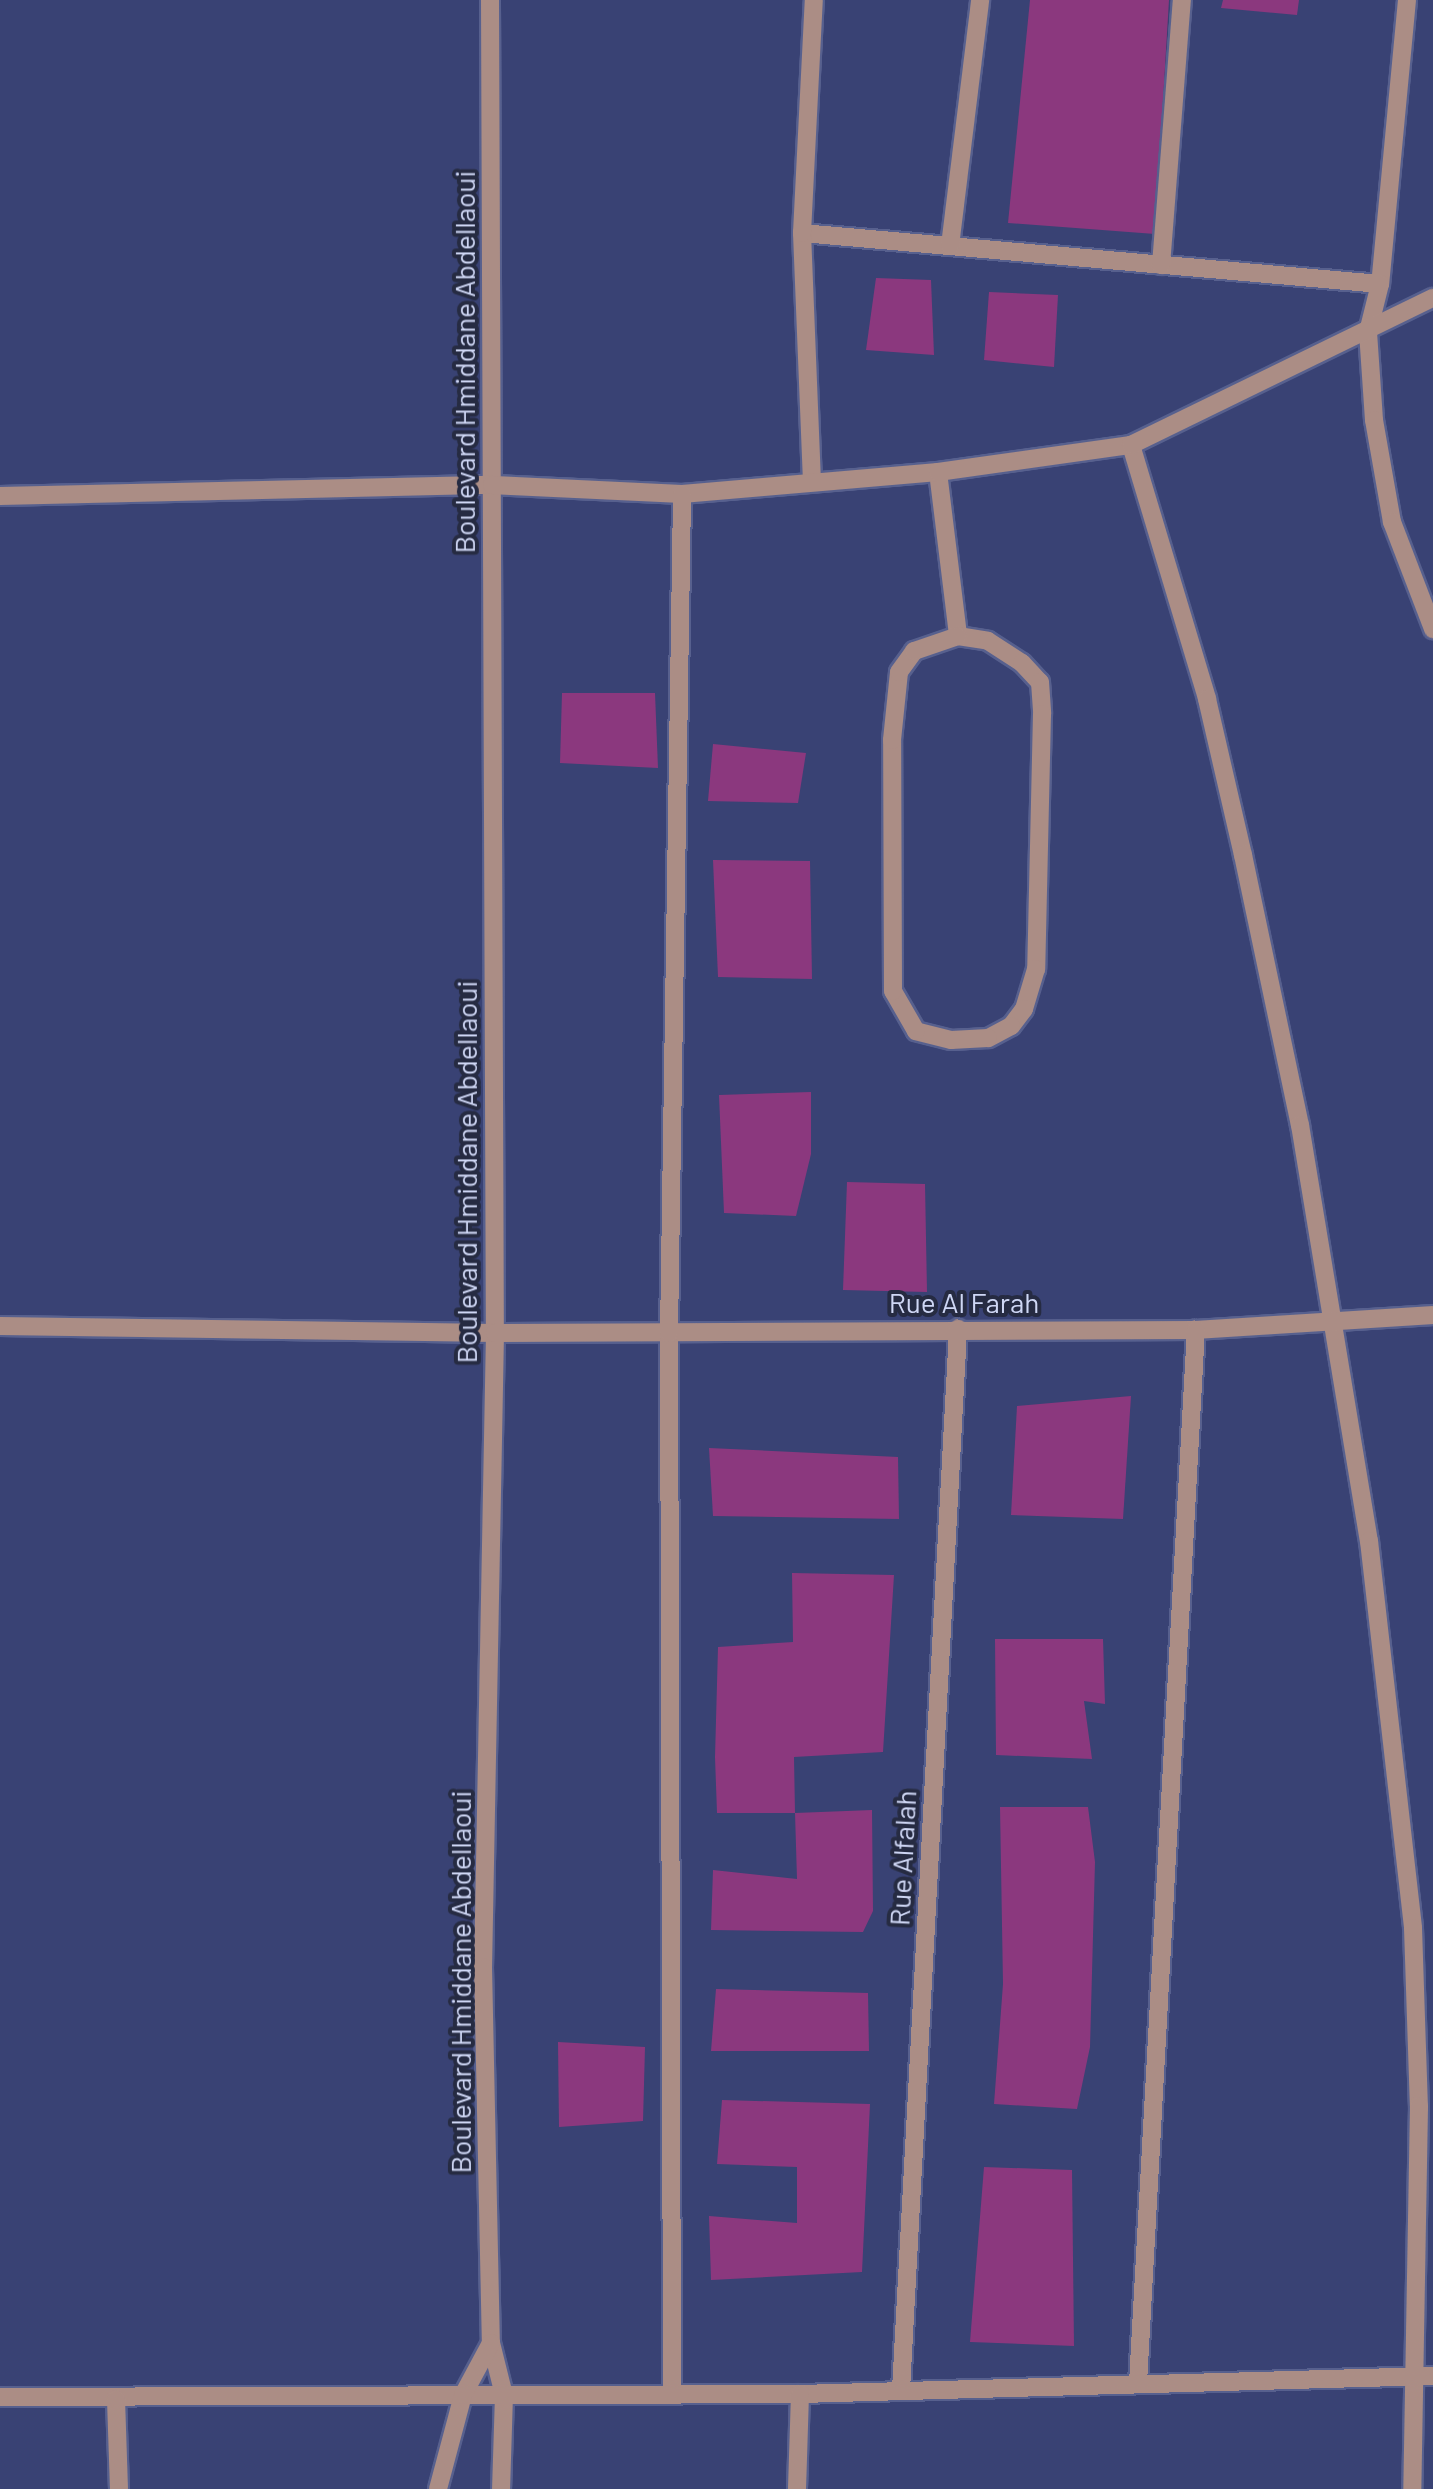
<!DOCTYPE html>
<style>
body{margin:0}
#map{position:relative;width:1433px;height:2489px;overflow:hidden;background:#394274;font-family:Barlow,sans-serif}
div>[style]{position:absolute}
.building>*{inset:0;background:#8b387e}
.roads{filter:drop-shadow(2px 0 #57608e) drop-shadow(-2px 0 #57608e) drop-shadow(0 2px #57608e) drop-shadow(0 -2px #57608e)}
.minor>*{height:18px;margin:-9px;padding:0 9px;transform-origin:9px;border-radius:9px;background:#ab8d85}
span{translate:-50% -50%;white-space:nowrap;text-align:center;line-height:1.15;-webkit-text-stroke:8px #262b42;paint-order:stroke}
.street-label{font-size:28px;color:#cfd7f5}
</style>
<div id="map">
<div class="building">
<i style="clip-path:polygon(1030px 0,1169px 0,1155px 234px,1008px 223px)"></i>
<i style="clip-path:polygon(1223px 0,1299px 0,1297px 15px,1221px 8px)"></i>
<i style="clip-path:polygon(876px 278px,931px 280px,934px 355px,866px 350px)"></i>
<i style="clip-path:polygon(989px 292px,1058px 295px,1054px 367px,984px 360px)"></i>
<i style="clip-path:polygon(562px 693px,655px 693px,658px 768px,560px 763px)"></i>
<i style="clip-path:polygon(713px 744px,806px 753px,798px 803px,708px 801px)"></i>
<i style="clip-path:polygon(713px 860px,810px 861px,812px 979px,718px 977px)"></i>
<i style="clip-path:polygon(811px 1092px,811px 1154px,796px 1216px,724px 1213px,719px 1095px)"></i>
<i style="clip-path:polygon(847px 1182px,925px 1184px,927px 1292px,843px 1290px)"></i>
<i style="clip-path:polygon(1131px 1396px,1123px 1519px,1011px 1515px,1017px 1406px)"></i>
<i style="clip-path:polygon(709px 1448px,898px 1457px,899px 1519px,713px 1516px)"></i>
<i style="clip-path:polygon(792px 1573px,894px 1575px,883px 1752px,794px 1757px,795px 1813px,872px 1810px,873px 1911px,863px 1932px,711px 1930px,713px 1870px,797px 1879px,795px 1813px,717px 1813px,715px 1757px,718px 1647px,793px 1642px)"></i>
<i style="clip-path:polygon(995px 1639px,1103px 1639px,1105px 1704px,1084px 1701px,1092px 1759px,996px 1755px)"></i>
<i style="clip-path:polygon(1000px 1807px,1088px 1807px,1095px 1862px,1090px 2047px,1077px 2109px,994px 2104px,1003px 1984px)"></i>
<i style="clip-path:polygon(716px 1989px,868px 1993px,869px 2051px,711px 2051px)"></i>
<i style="clip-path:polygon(558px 2042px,645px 2047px,643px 2121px,559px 2127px)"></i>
<i style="clip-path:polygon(722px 2100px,870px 2104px,862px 2272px,711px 2280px,709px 2216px,797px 2223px,797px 2167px,717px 2164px)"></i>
<i style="clip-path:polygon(984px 2167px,1072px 2170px,1074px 2346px,970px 2342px)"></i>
</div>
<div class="roads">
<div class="minor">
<i style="left:490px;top:0;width:1333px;rotate:89.79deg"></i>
<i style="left:495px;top:1333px;width:634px;rotate:91.08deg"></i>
<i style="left:483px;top:1967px;width:376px;rotate:88.8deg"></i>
<i style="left:491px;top:2343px;width:54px;rotate:76deg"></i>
<i style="left:504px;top:2395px;width:94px;rotate:91.8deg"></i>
<i style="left:1407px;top:0;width:285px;rotate:95.4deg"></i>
<i style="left:1380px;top:284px;width:49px;rotate:104deg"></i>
<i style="left:1368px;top:332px;width:88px;rotate:86.1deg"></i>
<i style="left:1374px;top:420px;width:104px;rotate:80deg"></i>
<i style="left:1392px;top:522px;width:115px;rotate:69deg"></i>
<i style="left:802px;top:233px;width:580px;rotate:5.04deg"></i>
<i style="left:950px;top:246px;width:248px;rotate:-83deg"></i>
<i style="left:1161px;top:265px;width:266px;rotate:-85.5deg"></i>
<i style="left:1131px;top:445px;width:265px;rotate:73.3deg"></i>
<i style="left:1207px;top:699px;width:160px;rotate:77deg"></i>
<i style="left:1243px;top:855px;width:276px;rotate:78.1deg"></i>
<i style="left:1300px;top:1125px;width:422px;rotate:80.6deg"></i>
<i style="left:1369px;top:1541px;width:389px;rotate:83.5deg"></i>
<i style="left:1413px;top:1928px;width:178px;rotate:88.1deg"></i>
<i style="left:1419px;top:2106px;width:383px;rotate:91deg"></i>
<i style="left:938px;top:472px;width:165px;rotate:83deg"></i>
<i style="left:812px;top:482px;width:249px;rotate:-92.3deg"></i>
<i style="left:802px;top:233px;width:233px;rotate:-87.1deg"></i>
<i style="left:0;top:496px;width:492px;rotate:-1.3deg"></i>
<i style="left:492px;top:485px;width:190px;rotate:2.7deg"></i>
<i style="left:682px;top:494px;width:257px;rotate:-4.9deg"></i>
<i style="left:938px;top:472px;width:195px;rotate:-8deg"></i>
<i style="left:1131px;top:445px;width:336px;rotate:-26deg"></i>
<i style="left:958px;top:636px;width:30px;rotate:9deg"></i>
<i style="left:988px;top:641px;width:40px;rotate:32.9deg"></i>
<i style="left:1022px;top:663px;width:26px;rotate:47deg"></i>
<i style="left:1040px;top:682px;width:32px;rotate:86deg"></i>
<i style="left:1042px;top:714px;width:255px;rotate:91.3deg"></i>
<i style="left:1036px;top:969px;width:42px;rotate:106.7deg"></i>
<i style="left:1024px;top:1009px;width:21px;rotate:127deg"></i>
<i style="left:1011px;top:1026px;width:26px;rotate:152deg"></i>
<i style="left:988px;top:1038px;width:37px;rotate:177deg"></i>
<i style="left:951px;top:1040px;width:36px;rotate:-166deg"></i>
<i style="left:916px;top:1031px;width:46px;rotate:-119.9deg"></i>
<i style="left:893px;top:991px;width:251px;rotate:-90.2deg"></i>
<i style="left:892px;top:740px;width:68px;rotate:-84.1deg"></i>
<i style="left:899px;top:672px;width:26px;rotate:-54deg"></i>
<i style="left:914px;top:651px;width:46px;rotate:-18.8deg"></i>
<i style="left:0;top:1326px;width:495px;rotate:0.8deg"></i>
<i style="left:495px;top:1333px;width:701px;rotate:-0.25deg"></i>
<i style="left:1196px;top:1330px;width:237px;rotate:-3.6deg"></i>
<i style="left:1138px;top:2383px;width:1055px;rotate:-86.85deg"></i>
<i style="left:901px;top:2390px;width:1063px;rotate:-86.92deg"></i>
<i style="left:672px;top:2394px;width:1061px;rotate:-90.16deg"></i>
<i style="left:669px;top:1333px;width:839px;rotate:-89.11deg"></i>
<i style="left:0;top:2397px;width:800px;rotate:-0.21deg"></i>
<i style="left:800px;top:2394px;width:633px;rotate:-1.63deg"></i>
<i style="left:116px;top:2399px;width:90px;rotate:88.1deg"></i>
<i style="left:438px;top:2489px;width:97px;rotate:-75.1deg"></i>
<i style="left:463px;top:2395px;width:59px;rotate:-61.7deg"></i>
<i style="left:797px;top:2489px;width:95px;rotate:-88.2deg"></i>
</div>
</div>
<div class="street-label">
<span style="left:464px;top:362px;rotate:-90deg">Boulevard Hmiddane Abdellaoui</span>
<span style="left:466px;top:1172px;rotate:-90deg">Boulevard Hmiddane Abdellaoui</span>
<span style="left:964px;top:1302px">Rue Al Farah</span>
<span style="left:902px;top:1858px;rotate:-87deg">Rue Alfalah</span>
<span style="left:460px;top:1982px;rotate:-90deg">Boulevard Hmiddane Abdellaoui</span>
</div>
</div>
